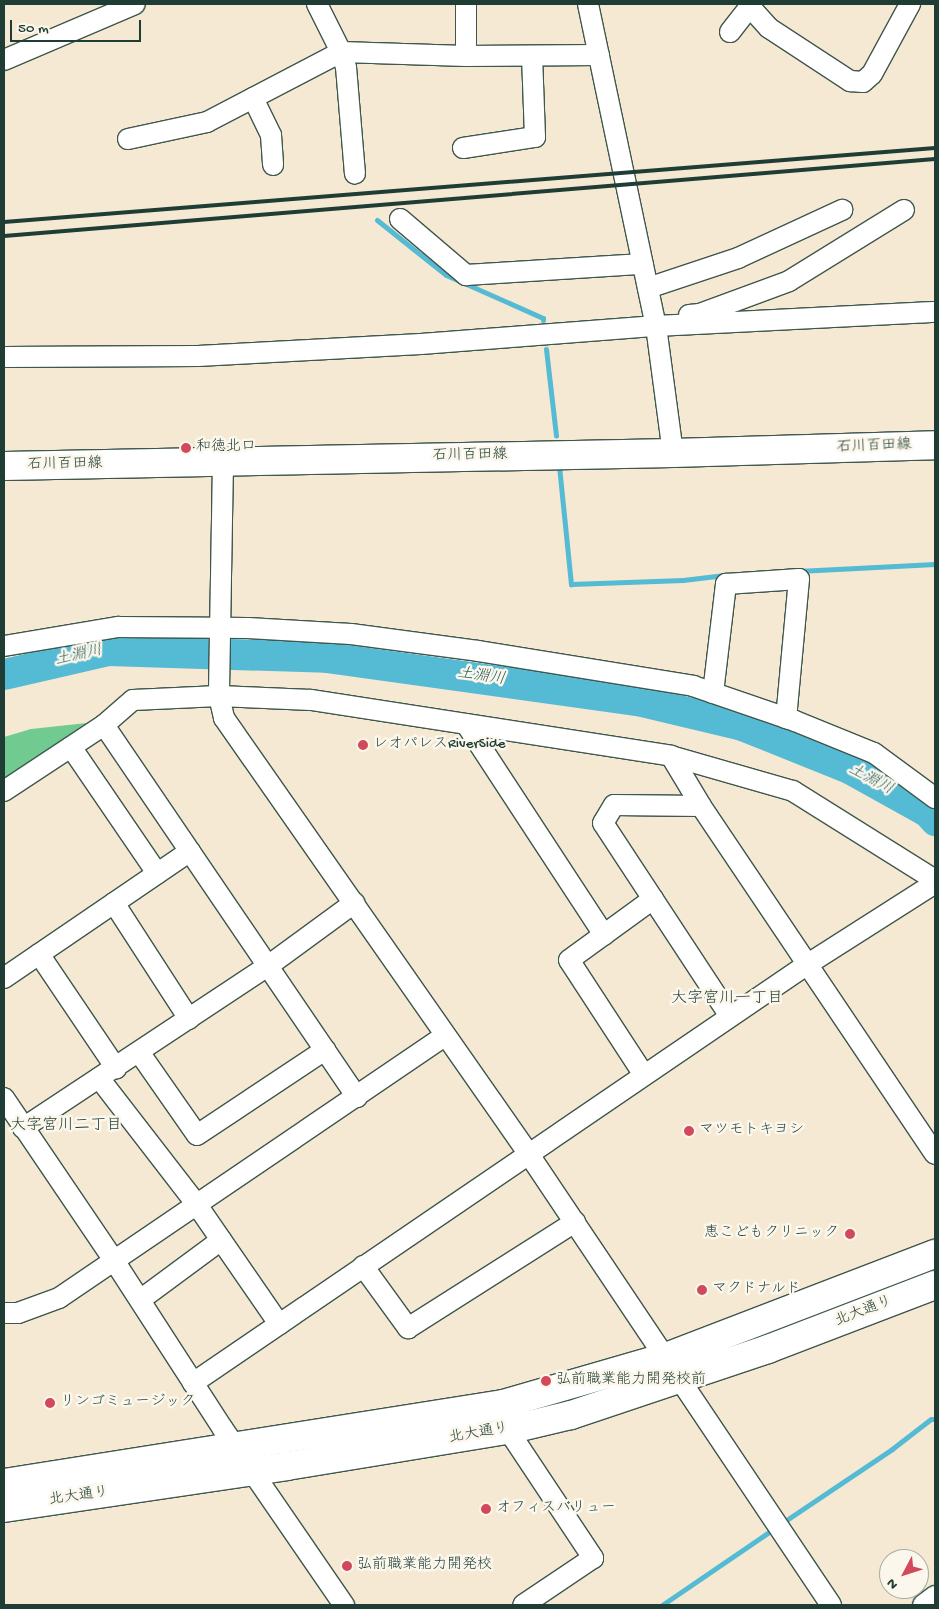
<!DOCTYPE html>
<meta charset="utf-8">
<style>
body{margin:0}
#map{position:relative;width:939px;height:1609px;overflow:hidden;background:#f5e9d3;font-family:"Gochi Hand","Klee One",sans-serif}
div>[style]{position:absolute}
.green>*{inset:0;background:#71ca90}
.stream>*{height:5px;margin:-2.5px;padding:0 2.5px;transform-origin:2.5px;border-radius:2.5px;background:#55bad3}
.river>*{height:31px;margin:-15.5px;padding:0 15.5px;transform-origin:15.5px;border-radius:15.5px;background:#55bad3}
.roads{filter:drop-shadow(1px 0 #3f574c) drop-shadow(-1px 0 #3f574c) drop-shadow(0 1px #3f574c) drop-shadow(0 -1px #3f574c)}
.street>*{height:20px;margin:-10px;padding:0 10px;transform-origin:10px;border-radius:10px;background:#fff}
.secondary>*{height:28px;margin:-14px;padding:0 14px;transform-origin:14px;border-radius:14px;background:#fff}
.rail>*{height:4px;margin:-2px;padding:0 2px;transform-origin:2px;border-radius:2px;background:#1f3d34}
.dots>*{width:14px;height:14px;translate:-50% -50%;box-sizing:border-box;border:2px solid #fbf7ec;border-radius:50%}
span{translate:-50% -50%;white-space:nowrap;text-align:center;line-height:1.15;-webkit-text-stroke:5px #fbf7ec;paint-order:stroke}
.street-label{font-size:15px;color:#1f3d34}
.poi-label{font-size:15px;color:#1f3d34}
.left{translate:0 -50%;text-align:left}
.right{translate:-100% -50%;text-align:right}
.water-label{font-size:16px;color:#2c5c5c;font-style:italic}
.neighbourhood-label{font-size:16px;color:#1f3d34}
.frame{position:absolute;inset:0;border:5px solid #1f3d34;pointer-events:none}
.north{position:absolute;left:879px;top:1549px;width:50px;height:50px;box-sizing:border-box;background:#fbf7ec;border:1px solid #a3ada2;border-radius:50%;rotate:230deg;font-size:14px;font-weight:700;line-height:20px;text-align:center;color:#1f3d34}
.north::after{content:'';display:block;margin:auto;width:18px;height:22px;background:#d1495b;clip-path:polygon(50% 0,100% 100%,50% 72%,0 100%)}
.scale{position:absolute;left:10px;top:20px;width:131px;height:22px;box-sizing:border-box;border:2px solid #1f3d34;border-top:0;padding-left:6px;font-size:15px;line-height:18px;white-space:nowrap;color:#1f3d34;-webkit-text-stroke:4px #fbf7ec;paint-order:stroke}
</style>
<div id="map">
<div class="green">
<i style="clip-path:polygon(87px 723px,4px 779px,4px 737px,31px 729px)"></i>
</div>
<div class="stream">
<i style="left:377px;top:220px;width:88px;rotate:38.6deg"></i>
<i style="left:446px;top:275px;width:106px;rotate:23.9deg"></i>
<i style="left:543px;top:318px;width:2px;rotate:90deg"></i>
<i style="left:546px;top:349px;width:87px;rotate:83.4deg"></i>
<i style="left:559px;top:466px;width:119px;rotate:84.2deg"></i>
<i style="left:571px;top:584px;width:112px;rotate:-2deg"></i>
<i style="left:683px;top:580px;width:42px;rotate:-6.8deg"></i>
<i style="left:798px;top:571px;width:137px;rotate:-2.9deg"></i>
<i style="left:782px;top:1523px;width:133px;rotate:-33.9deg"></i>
<i style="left:892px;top:1449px;width:49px;rotate:-37.6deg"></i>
<i style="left:931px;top:1419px;width:4px"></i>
<i style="left:662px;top:1605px;width:137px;rotate:-34.3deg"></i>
</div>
<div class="river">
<i style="left:4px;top:674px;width:107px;rotate:-13deg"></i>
<i style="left:108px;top:650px;width:218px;rotate:1.8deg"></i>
<i style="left:326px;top:657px;width:314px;rotate:7.9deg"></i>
<i style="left:637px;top:700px;width:108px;rotate:13.4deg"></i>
<i style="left:742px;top:725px;width:115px;rotate:21.9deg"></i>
<i style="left:849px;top:768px;width:90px;rotate:29.1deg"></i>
<i style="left:928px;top:812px;width:11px;rotate:49deg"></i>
</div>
<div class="roads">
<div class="street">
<i style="left:317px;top:4px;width:54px;rotate:63.4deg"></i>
<i style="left:341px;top:52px;width:125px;rotate:1.8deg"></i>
<i style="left:466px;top:56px;width:133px;rotate:-0.4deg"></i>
<i style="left:588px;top:4px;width:329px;rotate:78.1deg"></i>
<i style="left:656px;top:326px;width:128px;rotate:82.4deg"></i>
<i style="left:750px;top:7px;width:28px;rotate:48deg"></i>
<i style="left:769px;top:28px;width:97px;rotate:33.2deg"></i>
<i style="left:850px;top:81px;width:13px;rotate:4deg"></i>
<i style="left:863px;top:82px;width:12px;rotate:-42deg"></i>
<i style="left:872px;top:74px;width:80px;rotate:-61.5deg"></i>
<i style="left:730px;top:32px;width:36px;rotate:-52deg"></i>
<i style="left:466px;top:56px;width:52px;rotate:-90deg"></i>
<i style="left:4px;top:60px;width:142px;rotate:-23.1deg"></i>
<i style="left:253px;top:98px;width:41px;rotate:64.1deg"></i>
<i style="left:271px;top:135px;width:30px;rotate:86deg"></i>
<i style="left:128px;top:139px;width:81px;rotate:-12.1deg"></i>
<i style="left:207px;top:122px;width:151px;rotate:-27.6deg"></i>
<i style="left:341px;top:52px;width:16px;rotate:72deg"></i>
<i style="left:346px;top:67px;width:107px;rotate:85.2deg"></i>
<i style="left:463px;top:148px;width:73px;rotate:-8.7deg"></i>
<i style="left:535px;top:137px;width:81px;rotate:-92.1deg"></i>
<i style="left:400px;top:219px;width:87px;rotate:40.3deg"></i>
<i style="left:466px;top:275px;width:177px;rotate:-3.6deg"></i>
<i style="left:648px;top:288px;width:95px;rotate:-18.4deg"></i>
<i style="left:738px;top:258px;width:115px;rotate:-24.8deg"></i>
<i style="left:689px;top:315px;width:11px;rotate:-5deg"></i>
<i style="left:700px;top:314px;width:95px;rotate:-20.3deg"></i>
<i style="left:789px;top:281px;width:135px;rotate:-31.7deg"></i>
<i style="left:4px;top:357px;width:194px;rotate:-0.3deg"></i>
<i style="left:198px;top:356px;width:223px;rotate:-3.1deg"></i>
<i style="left:421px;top:344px;width:236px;rotate:-4.4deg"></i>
<i style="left:656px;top:326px;width:279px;rotate:-2.9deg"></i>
<i style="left:223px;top:462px;width:234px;rotate:91deg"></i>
<i style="left:219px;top:696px;width:23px;rotate:77deg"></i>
<i style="left:224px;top:718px;width:531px;rotate:55.05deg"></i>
<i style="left:528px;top:1153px;width:544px;rotate:56.16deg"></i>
<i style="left:4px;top:646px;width:116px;rotate:-9.5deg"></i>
<i style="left:118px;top:627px;width:130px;rotate:0.4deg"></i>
<i style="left:248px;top:628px;width:103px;rotate:3.3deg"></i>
<i style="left:351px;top:634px;width:128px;rotate:7.6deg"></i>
<i style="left:478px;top:651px;width:218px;rotate:9.2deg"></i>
<i style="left:693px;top:686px;width:108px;rotate:18.9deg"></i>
<i style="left:795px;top:721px;width:85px;rotate:22.1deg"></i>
<i style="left:874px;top:753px;width:76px;rotate:36.4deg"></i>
<i style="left:713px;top:693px;width:110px;rotate:-83.2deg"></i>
<i style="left:726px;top:584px;width:73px;rotate:-3.9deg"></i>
<i style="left:799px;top:579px;width:140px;rotate:95.3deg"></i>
<i style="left:466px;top:724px;width:252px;rotate:56.8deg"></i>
<i style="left:104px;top:725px;width:450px;rotate:55.8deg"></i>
<i style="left:71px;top:747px;width:153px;rotate:55.7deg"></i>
<i style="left:671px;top:756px;width:58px;rotate:59deg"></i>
<i style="left:701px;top:806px;width:419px;rotate:56.1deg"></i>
<i style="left:4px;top:791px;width:120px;rotate:-33.4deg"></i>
<i style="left:104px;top:725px;width:38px;rotate:-41deg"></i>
<i style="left:133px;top:700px;width:86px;rotate:-2.7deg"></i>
<i style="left:219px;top:696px;width:92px;rotate:2.5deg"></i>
<i style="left:311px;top:700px;width:364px;rotate:8.8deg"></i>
<i style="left:671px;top:756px;width:127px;rotate:16deg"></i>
<i style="left:793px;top:791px;width:168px;rotate:32.1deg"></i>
<i style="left:701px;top:806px;width:87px;rotate:-179.3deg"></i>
<i style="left:614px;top:805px;width:21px;rotate:121deg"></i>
<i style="left:603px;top:823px;width:231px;rotate:56.7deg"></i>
<i style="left:114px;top:903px;width:138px;rotate:57.1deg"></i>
<i style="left:39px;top:954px;width:138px;rotate:56deg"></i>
<i style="left:4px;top:978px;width:225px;rotate:-34.3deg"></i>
<i style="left:139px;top:1052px;width:101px;rotate:55.1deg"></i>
<i style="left:197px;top:1135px;width:154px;rotate:-33.6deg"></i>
<i style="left:644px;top:1075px;width:137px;rotate:-123.1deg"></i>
<i style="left:569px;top:960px;width:104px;rotate:-36deg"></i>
<i style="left:99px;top:1078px;width:160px;rotate:52.3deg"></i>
<i style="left:197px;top:1205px;width:145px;rotate:55.4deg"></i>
<i style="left:4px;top:1098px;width:198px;rotate:55.9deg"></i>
<i style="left:115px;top:1262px;width:199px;rotate:57.1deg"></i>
<i style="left:223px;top:1429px;width:214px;rotate:55.5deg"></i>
<i style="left:23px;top:1128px;width:294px;rotate:-33.5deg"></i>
<i style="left:268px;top:966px;width:107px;rotate:-36.2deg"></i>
<i style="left:363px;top:1266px;width:77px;rotate:54deg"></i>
<i style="left:408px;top:1328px;width:198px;rotate:-32.4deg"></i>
<i style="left:140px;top:1300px;width:101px;rotate:-36.5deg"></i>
<i style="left:4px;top:1313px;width:14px"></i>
<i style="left:18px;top:1313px;width:44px;rotate:-20.1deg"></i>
<i style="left:59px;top:1298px;width:467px;rotate:-34.2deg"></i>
<i style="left:193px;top:1383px;width:744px;rotate:-34.27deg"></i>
<i style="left:808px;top:964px;width:151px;rotate:-32.5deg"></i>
<i style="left:508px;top:1430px;width:154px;rotate:56.4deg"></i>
<i style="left:593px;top:1558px;width:84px;rotate:146.1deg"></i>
<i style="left:923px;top:1605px;width:15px;rotate:-37deg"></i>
</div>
<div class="secondary">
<i style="left:4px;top:466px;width:669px;rotate:-1.11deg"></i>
<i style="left:673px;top:453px;width:262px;rotate:-1.7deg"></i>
<i style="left:4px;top:1483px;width:505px;rotate:-9deg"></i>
<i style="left:503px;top:1404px;width:170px;rotate:-16.1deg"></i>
<i style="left:666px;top:1357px;width:288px;rotate:-21deg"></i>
<i style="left:4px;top:1508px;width:286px;rotate:-8.4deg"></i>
<i style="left:287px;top:1466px;width:224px;rotate:-9.3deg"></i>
<i style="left:508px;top:1430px;width:65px;rotate:-13.4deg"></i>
<i style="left:571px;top:1415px;width:208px;rotate:-18.5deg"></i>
<i style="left:768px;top:1349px;width:179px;rotate:-21deg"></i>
</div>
</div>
<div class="rail">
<i style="left:4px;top:222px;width:934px;rotate:-4.54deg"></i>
<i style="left:4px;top:236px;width:934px;rotate:-4.73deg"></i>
</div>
<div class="dots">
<i style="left:186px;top:448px;background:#d1495b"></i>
<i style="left:363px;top:745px;background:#d1495b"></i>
<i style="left:689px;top:1131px;background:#d1495b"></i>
<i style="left:850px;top:1234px;background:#d1495b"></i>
<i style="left:702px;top:1290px;background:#d1495b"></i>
<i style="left:546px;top:1381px;background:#d1495b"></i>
<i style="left:50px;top:1403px;background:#d1495b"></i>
<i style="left:486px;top:1509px;background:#d1495b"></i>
<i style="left:347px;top:1566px;background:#d1495b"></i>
</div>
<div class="street-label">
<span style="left:874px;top:447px;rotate:-2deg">石川百田線</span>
<span style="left:470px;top:456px;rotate:-1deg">石川百田線</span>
<span style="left:65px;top:465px;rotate:-1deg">石川百田線</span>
<span style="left:864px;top:1312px;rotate:-21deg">北大通り</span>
<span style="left:479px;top:1434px;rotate:-10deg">北大通り</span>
<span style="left:79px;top:1497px;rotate:-8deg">北大通り</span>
</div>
<div class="poi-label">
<span class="left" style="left:196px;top:448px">和徳北口</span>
<span class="left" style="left:373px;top:745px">レオパレスRiverSide</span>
<span class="left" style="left:699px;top:1131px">マツモトキヨシ</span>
<span class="right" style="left:839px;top:1234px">恵こどもクリニック</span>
<span class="left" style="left:712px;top:1290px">マクドナルド</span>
<span class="left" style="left:556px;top:1381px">弘前職業能力開発校前</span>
<span class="left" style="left:60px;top:1403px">リンゴミュージック</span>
<span class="left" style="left:496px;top:1509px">オフィスバリュー</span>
<span class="left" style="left:357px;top:1566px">弘前職業能力開発校</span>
</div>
<div class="water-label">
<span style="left:79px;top:657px;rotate:-13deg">土淵川</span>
<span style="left:481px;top:678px;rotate:8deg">土淵川</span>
<span style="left:870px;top:781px;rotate:28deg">土淵川</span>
</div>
<div class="neighbourhood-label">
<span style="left:727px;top:1000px">大字宮川一丁目</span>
<span style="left:66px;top:1127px">大字宮川二丁目</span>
</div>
<div class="frame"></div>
<div class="north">N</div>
<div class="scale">50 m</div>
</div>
